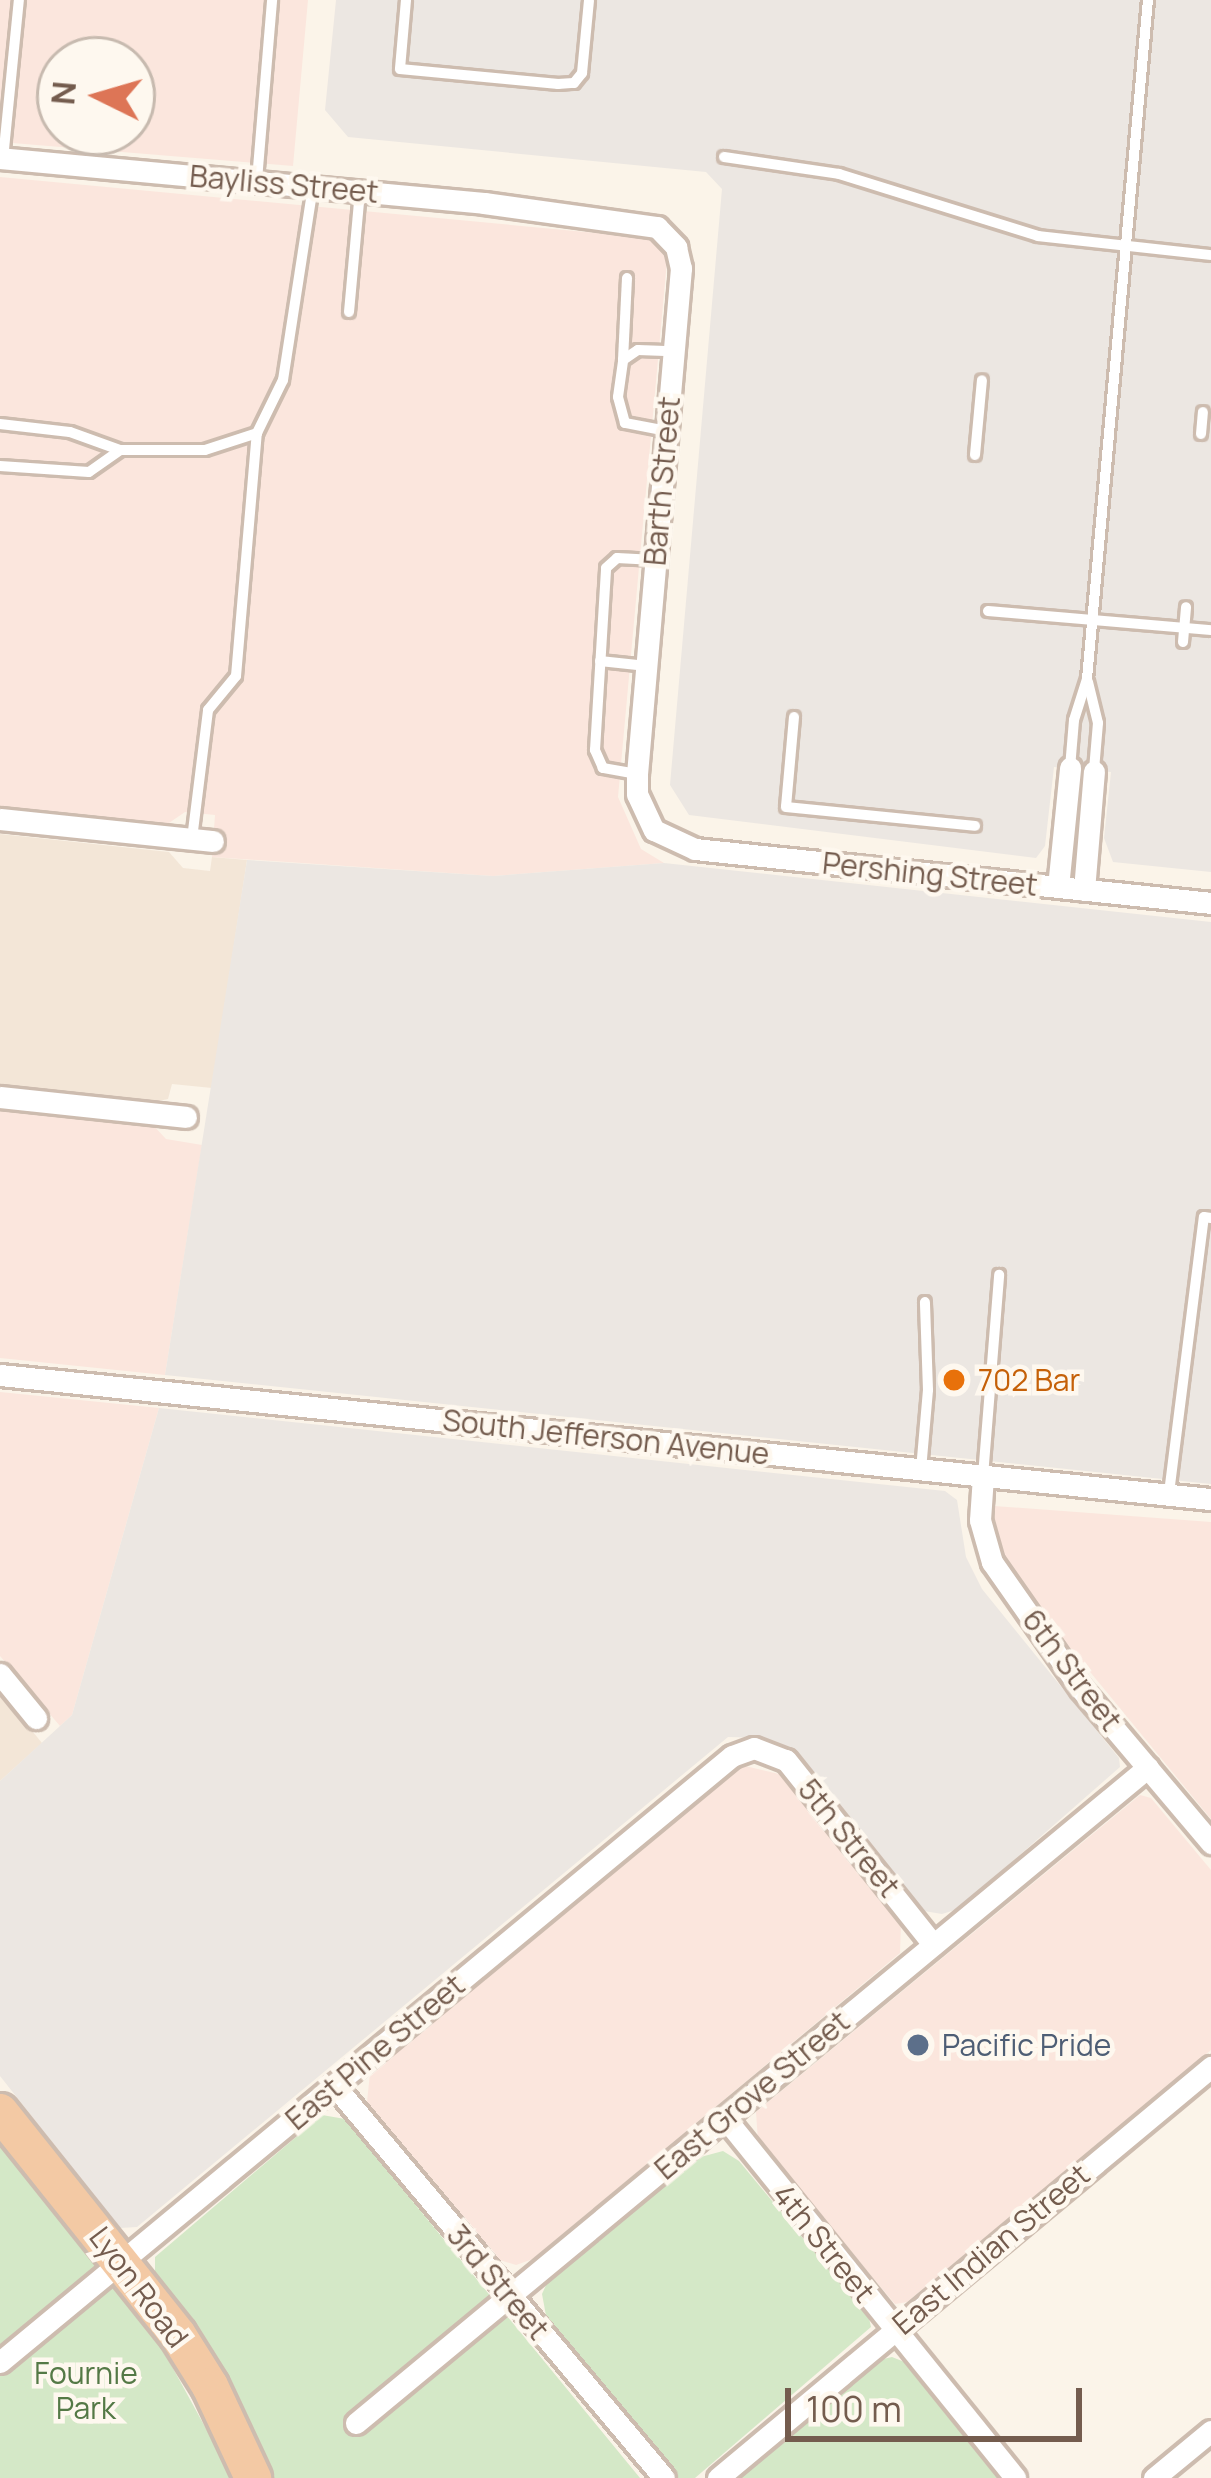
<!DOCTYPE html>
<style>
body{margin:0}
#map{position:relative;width:1211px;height:2478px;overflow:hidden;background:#fbf4e9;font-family:Manrope,sans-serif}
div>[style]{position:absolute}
.residential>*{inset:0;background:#f3e6d7}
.commercial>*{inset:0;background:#fbe6dd}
.industrial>*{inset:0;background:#ece7e2}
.green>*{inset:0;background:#d4e8c7}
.roads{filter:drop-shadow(3px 0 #cdbcaf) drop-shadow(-3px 0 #cdbcaf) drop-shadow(0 3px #cdbcaf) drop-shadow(0 -3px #cdbcaf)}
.service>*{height:10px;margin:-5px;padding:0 5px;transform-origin:5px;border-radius:5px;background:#fff}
.minor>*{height:21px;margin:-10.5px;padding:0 10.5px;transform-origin:10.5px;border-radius:10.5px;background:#fff}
.trunk>*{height:36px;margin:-18px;padding:0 18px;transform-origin:18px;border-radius:18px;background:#f3c9a4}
.dots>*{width:33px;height:33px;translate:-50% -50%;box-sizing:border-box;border:6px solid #fef8ef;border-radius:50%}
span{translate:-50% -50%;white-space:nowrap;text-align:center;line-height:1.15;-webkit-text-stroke:9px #fef8ef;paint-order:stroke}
.street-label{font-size:30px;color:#745c4e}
.food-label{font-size:30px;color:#c56008}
.left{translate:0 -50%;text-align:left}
.service-label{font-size:30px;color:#4e5e75}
.park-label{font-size:30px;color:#547946}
.north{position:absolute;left:36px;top:36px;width:120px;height:120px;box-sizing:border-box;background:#fef8ef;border:3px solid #c7baaf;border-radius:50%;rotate:275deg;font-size:33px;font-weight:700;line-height:48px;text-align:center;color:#745c4e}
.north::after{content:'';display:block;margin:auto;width:42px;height:54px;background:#dd7556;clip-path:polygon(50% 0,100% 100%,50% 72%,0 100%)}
.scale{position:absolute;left:785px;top:2388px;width:297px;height:54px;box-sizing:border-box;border:6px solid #745c4e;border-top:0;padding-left:15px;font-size:36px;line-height:42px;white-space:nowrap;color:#745c4e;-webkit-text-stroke:9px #fef8ef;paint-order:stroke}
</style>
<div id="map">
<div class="residential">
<i style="clip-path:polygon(0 834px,169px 852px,183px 868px,210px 871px,212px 857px,247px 860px,212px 1088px,172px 1084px,168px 1099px,154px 1102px,0 1086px)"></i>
<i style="clip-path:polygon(0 1692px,42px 1743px,0 1781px)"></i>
</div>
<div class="commercial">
<i style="clip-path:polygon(evenodd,0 0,308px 0,293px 166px,0 142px,0 0,60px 60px,132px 60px,132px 132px,60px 132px,60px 60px)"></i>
<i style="clip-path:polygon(0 177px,650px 238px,663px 248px,667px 261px,618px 797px,641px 849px,664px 863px,493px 876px,212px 857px,215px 815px,185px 812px,166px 825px,0 807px)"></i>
<i style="clip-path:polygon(0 1109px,152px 1124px,166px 1139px,202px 1145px,165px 1375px,0 1358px)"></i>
<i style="clip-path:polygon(0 1392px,159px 1408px,72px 1715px,60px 1726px,0 1656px)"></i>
<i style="clip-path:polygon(994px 1506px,1211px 1522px,1211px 1819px,1003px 1566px,993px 1535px)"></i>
<i style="clip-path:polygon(745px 1766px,779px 1774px,901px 1924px,900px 1953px,533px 2259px,516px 2265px,500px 2260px,367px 2102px,370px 2073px,726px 1775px)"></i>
<i style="clip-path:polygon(1140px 1795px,1151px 1798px,1211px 1870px,1211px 2050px,907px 2302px,895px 2304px,758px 2141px,756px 2112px)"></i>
</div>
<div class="industrial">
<i style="clip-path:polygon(336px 0,1211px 0,1211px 872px,1113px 862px,1104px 838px,1111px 772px,1054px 767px,1045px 846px,1036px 858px,689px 815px,670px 785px,722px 189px,706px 172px,348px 137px,325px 110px)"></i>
<i style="clip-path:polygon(247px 860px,493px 876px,664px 863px,1211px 922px,1211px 1484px,165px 1375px)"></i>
<i style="clip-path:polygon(159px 1408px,945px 1491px,957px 1500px,966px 1557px,982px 1589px,1119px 1758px,1120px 1767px,958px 1909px,942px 1914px,924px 1911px,790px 1751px,764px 1738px,728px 1737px,137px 2227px,120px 2228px,0 2076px,0 1781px,72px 1715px)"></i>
</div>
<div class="green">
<i style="clip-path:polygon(322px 2115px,345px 2119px,640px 2478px,271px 2478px,201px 2338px,155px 2272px,155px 2257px)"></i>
<i style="clip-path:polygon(0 2144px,146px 2319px,233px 2478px,0 2478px)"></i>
<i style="clip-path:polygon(723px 2151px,739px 2161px,869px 2318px,871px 2327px,695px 2478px,678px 2478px,547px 2321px,542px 2294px,547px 2283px,697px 2158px)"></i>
<i style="clip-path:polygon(892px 2357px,907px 2363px,1002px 2478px,737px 2478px,879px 2360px)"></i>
</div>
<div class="roads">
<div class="service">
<i style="left:406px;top:0;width:69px;rotate:95deg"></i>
<i style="left:400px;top:69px;width:159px;rotate:5.4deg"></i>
<i style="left:558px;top:84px;width:16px;rotate:-4deg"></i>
<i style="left:574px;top:83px;width:13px;rotate:-51deg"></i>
<i style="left:582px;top:73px;width:73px;rotate:-84.5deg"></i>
<i style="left:724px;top:157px;width:116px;rotate:8.4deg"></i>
<i style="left:839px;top:174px;width:208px;rotate:17.3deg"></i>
<i style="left:1038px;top:236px;width:174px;rotate:6.3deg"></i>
<i style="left:3px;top:159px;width:160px;rotate:-84.3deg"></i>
<i style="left:257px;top:180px;width:181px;rotate:-85.2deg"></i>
<i style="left:349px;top:312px;width:121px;rotate:-84.8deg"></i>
<i style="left:623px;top:360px;width:82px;rotate:-87.2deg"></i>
<i style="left:0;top:424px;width:70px;rotate:6.5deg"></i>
<i style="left:70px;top:432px;width:53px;rotate:19.8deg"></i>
<i style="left:120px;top:450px;width:85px"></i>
<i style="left:205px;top:450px;width:55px;rotate:-18.1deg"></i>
<i style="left:667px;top:431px;width:43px;rotate:-169.2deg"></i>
<i style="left:625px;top:423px;width:27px;rotate:-105deg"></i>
<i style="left:618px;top:397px;width:37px;rotate:-82deg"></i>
<i style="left:623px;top:360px;width:18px;rotate:-34deg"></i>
<i style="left:638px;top:350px;width:34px;rotate:2deg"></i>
<i style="left:1201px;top:434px;width:22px;rotate:-85deg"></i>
<i style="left:975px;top:455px;width:75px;rotate:-84.7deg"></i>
<i style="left:0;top:466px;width:89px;rotate:3.9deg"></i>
<i style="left:89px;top:472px;width:38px;rotate:-35deg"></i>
<i style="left:988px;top:611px;width:224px;rotate:4.9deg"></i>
<i style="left:1183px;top:642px;width:35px;rotate:-85deg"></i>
<i style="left:600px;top:661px;width:47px;rotate:6.1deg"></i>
<i style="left:1088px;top:682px;width:42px;rotate:76.3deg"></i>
<i style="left:1098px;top:723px;width:47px;rotate:94.9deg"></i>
<i style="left:794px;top:717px;width:90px;rotate:95.1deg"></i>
<i style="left:786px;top:807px;width:190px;rotate:5.7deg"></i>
<i style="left:1070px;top:768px;width:48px;rotate:-85.2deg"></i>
<i style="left:1074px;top:720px;width:43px;rotate:-72.4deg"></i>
<i style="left:1087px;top:679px;width:682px;rotate:-84.87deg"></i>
<i style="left:637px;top:774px;width:35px;rotate:-170deg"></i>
<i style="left:603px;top:768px;width:20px;rotate:-114deg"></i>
<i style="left:595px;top:750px;width:182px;rotate:-86.5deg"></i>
<i style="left:606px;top:568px;width:15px;rotate:-42deg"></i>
<i style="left:617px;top:558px;width:38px;rotate:3deg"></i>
<i style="left:192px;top:839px;width:130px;rotate:-82.9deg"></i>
<i style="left:208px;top:710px;width:44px;rotate:-50.5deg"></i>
<i style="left:236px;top:676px;width:244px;rotate:-85.1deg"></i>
<i style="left:257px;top:433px;width:59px;rotate:-63.9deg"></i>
<i style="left:283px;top:380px;width:195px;rotate:-81.2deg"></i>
<i style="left:921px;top:1470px;width:80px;rotate:-85deg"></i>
<i style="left:928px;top:1390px;width:88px;rotate:-92deg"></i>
<i style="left:983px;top:1476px;width:202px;rotate:-85.4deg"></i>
<i style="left:1169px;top:1493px;width:278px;rotate:-82.8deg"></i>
<i style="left:1204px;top:1217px;width:7px;rotate:8deg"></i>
</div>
<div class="minor">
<i style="left:0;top:158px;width:486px;rotate:5.3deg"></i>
<i style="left:484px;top:203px;width:175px;rotate:7.9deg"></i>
<i style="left:657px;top:227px;width:28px;rotate:46deg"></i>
<i style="left:676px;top:247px;width:22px;rotate:77deg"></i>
<i style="left:681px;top:268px;width:508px;rotate:94.97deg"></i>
<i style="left:637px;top:774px;width:20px;rotate:90deg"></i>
<i style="left:637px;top:794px;width:40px;rotate:65deg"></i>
<i style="left:654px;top:830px;width:45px;rotate:24.9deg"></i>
<i style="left:695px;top:849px;width:519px;rotate:5.97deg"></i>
<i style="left:0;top:819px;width:214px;rotate:5.9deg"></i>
<i style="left:1058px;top:887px;width:120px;rotate:-84.2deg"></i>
<i style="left:1084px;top:890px;width:119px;rotate:-85.2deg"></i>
<i style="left:0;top:1097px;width:187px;rotate:6.1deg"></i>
<i style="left:0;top:1375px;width:1217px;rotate:5.85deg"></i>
<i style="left:983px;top:1476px;width:44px;rotate:93.9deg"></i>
<i style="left:980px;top:1520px;width:44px;rotate:74.1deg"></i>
<i style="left:992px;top:1562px;width:155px;rotate:55deg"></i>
<i style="left:1081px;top:1689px;width:202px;rotate:49.8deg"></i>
<i style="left:0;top:1674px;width:57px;rotate:50.7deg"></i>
<i style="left:334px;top:2085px;width:513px;rotate:49.98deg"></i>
<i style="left:725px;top:2118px;width:462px;rotate:51.1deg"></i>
<i style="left:0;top:2362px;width:950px;rotate:-39.62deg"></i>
<i style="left:732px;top:1756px;width:23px;rotate:-20deg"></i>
<i style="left:754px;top:1748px;width:34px;rotate:21deg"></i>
<i style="left:786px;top:1760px;width:236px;rotate:51.4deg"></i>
<i style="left:356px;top:2423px;width:1028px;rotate:-39.63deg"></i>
<i style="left:718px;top:2478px;width:642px;rotate:-39.82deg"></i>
<i style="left:1154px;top:2478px;width:74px;rotate:-39.5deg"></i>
</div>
<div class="trunk">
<i style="left:0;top:2112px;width:285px;rotate:51.4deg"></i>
<i style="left:178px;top:2335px;width:60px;rotate:57.9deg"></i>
<i style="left:210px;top:2386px;width:102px;rotate:64.9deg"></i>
</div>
</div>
<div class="dots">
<i style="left:954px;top:1380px;background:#e8710a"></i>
<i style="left:918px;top:2045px;background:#5c6f8a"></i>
</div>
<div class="street-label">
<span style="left:284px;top:184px;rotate:5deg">Bayliss Street</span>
<span style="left:662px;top:481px;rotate:-85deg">Barth Street</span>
<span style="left:930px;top:874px;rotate:6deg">Pershing Street</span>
<span style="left:606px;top:1437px;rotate:6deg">South Jefferson Avenue</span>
<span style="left:1072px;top:1670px;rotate:53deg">6th Street</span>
<span style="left:849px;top:1838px;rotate:51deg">5th Street</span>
<span style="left:375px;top:2052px;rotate:-40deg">East Pine Street</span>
<span style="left:752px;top:2095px;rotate:-40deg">East Grove Street</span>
<span style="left:824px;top:2243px;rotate:51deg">4th Street</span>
<span style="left:991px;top:2249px;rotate:-40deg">East Indian Street</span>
<span style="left:498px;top:2282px;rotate:50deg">3rd Street</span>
<span style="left:139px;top:2287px;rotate:53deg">Lyon Road</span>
</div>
<div class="food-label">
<span class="left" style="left:978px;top:1380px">702 Bar</span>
</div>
<div class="service-label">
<span class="left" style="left:942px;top:2045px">Pacific Pride</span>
</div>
<div class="park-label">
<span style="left:86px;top:2390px">Fournie<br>Park</span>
</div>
<div class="north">N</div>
<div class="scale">100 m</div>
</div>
